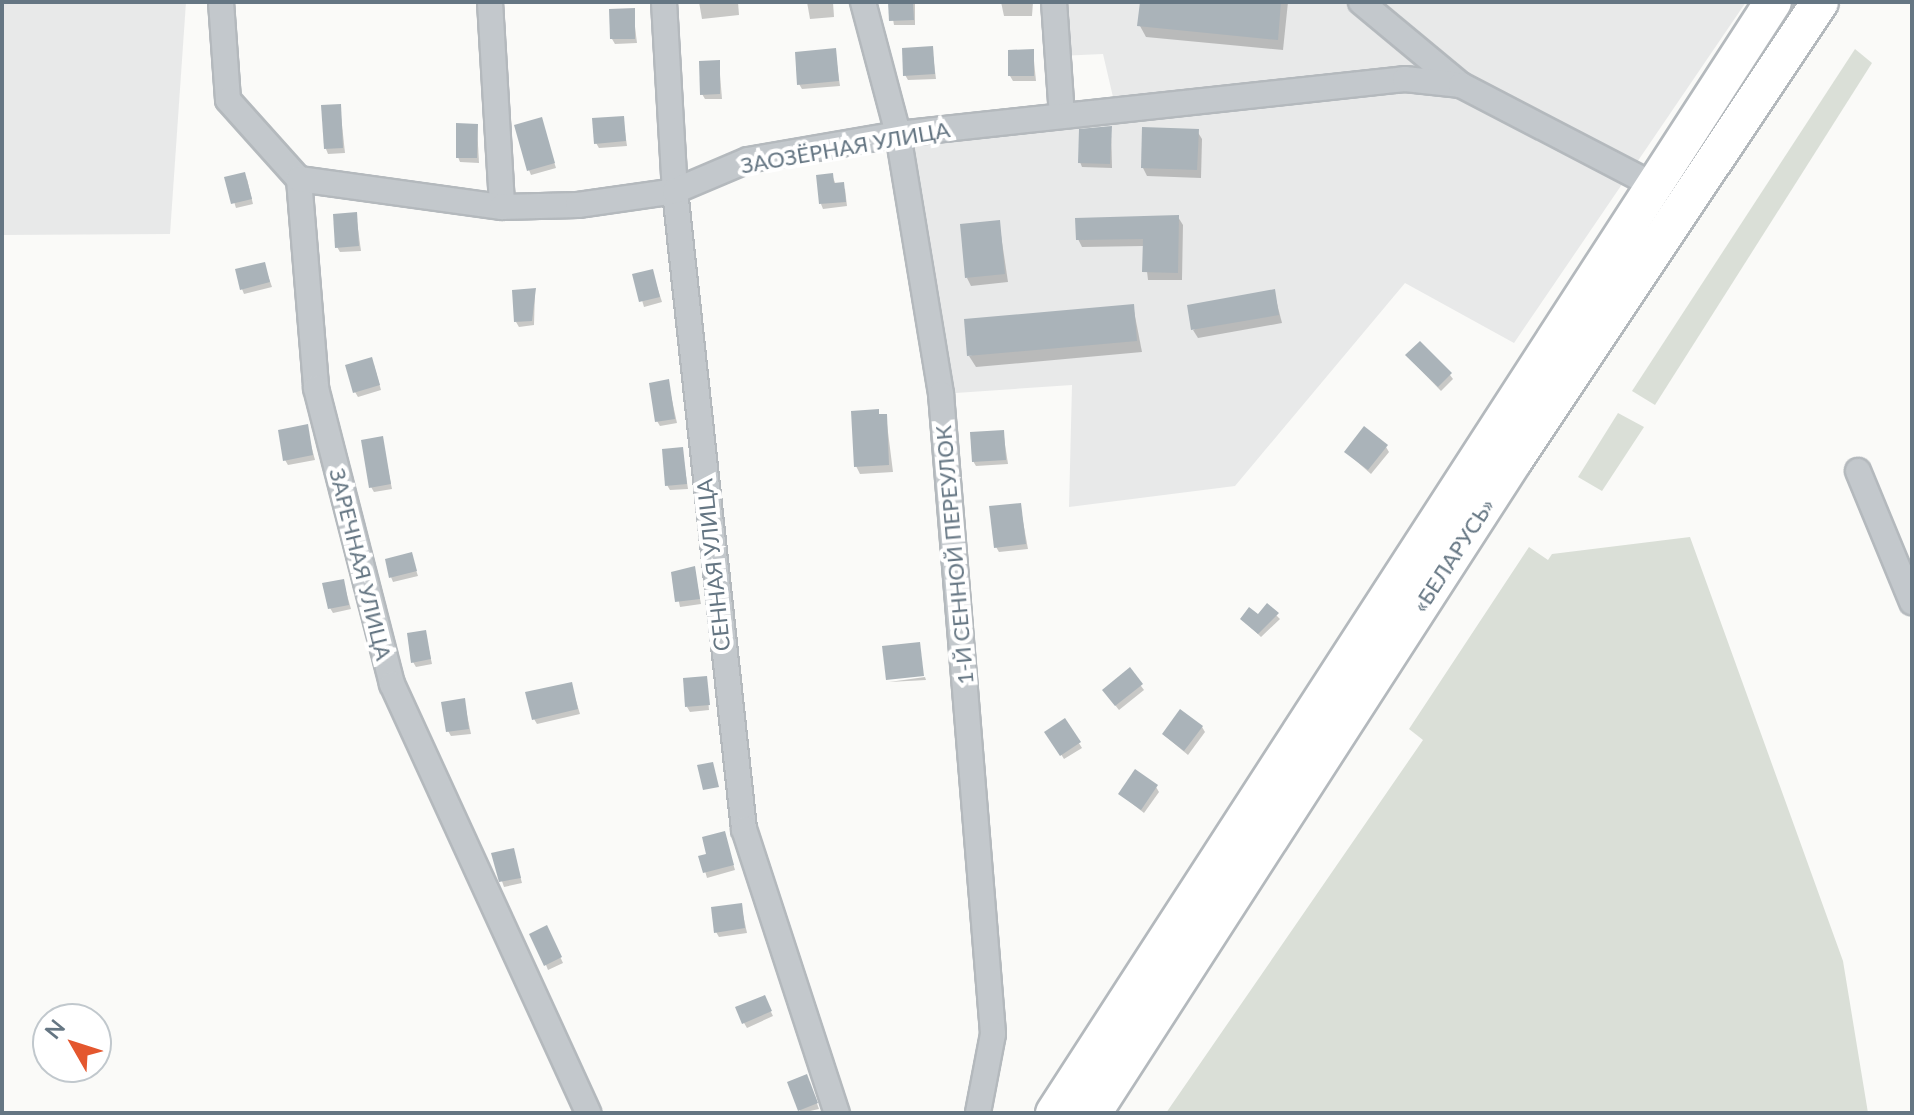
<!DOCTYPE html>
<meta charset="utf-8">
<style>
body{margin:0}
#map{position:relative;width:1914px;height:1115px;overflow:hidden;background:#fafaf8;font-family:Lato,sans-serif}
div>[style]{position:absolute}
.built>*{inset:0;background:#e8e9e9}
.green>*{inset:0;background:#dadfd7}
.shadow>*{inset:0;background:#0003}
.building>*{inset:0;background:#aab3b9}
.roads{filter:drop-shadow(2px 0 #b4b9bd) drop-shadow(-2px 0 #b4b9bd) drop-shadow(0 2px #b4b9bd) drop-shadow(0 -2px #b4b9bd)}
.minor>*{height:24px;margin:-12px;padding:0 12px;transform-origin:12px;border-radius:12px;background:#c3c8cc}
.highway>*{height:36px;margin:-18px;padding:0 18px;transform-origin:18px;border-radius:18px;background:#fff}
span{translate:-50% -50%;white-space:nowrap;text-align:center;line-height:1.15;-webkit-text-stroke:8px #fff;paint-order:stroke}
.street-label{font-size:22px;color:#657683}
.frame{position:absolute;inset:0;border:4px solid #657683;pointer-events:none}
.north{position:absolute;left:32px;top:1003px;width:80px;height:80px;box-sizing:border-box;background:#fff;border:2px solid #c1c8cd;border-radius:50%;rotate:309deg;font-size:22px;font-weight:700;line-height:32px;text-align:center;color:#657683}
.north::after{content:'';display:block;margin:auto;width:28px;height:36px;background:#e4572e;clip-path:polygon(50% 0,100% 100%,50% 72%,0 100%)}
</style>
<div id="map">
<div class="built">
<i style="clip-path:polygon(2px 2px,186px 2px,170px 234px,2px 235px)"></i>
<i style="clip-path:polygon(1056px 2px,1746px 2px,1514px 343px,1405px 283px,1235px 486px,1069px 507px,1072px 385px,941px 394px,898px 134px,1116px 110px,1103px 54px,1058px 56px)"></i>
</div>
<div class="green">
<i style="clip-path:polygon(1855px 49px,1872px 63px,1655px 405px,1632px 391px)"></i>
<i style="clip-path:polygon(1618px 413px,1644px 427px,1602px 491px,1578px 477px)"></i>
<i style="clip-path:polygon(1690px 537px,1843px 961px,1868px 1113px,1166px 1113px,1423px 740px,1409px 729px,1529px 547px,1548px 560px,1552px 554px)"></i>
</div>
<div class="shadow">
<i style="clip-path:polygon(699px 2px,738px 2px,739px 15px,702px 19px)"></i>
<i style="clip-path:polygon(807px 2px,833px 2px,834px 17px,810px 19px)"></i>
<i style="clip-path:polygon(890px 2px,915px 2px,915px 25px,894px 25px)"></i>
<i style="clip-path:polygon(1001px 2px,1033px 2px,1032px 16px,1004px 16px)"></i>
<i style="clip-path:polygon(1142px 2px,1288px 2px,1283px 50px,1146px 37px,1140px 26px)"></i>
<i style="clip-path:polygon(633px 10px,637px 43px,615px 44px,612px 39px)"></i>
<i style="clip-path:polygon(932px 48px,936px 79px,908px 80px,905px 75px)"></i>
<i style="clip-path:polygon(835px 50px,840px 86px,802px 89px,799px 84px)"></i>
<i style="clip-path:polygon(1033px 51px,1036px 81px,1013px 81px,1010px 76px)"></i>
<i style="clip-path:polygon(719px 62px,722px 99px,705px 99px,702px 94px)"></i>
<i style="clip-path:polygon(340px 106px,345px 153px,328px 154px,326px 149px)"></i>
<i style="clip-path:polygon(623px 118px,627px 146px,599px 148px,596px 143px)"></i>
<i style="clip-path:polygon(541px 119px,556px 168px,531px 175px,529px 170px)"></i>
<i style="clip-path:polygon(477px 126px,479px 163px,460px 162px,458px 157px)"></i>
<i style="clip-path:polygon(1111px 128px,1112px 168px,1082px 167px,1080px 162px)"></i>
<i style="clip-path:polygon(1197px 131px,1202px 139px,1201px 178px,1147px 176px,1143px 168px)"></i>
<i style="clip-path:polygon(832px 175px,836px 185px,845px 189px,847px 206px,823px 209px,821px 204px)"></i>
<i style="clip-path:polygon(227px 179px,247px 179px,253px 204px,236px 208px)"></i>
<i style="clip-path:polygon(356px 214px,361px 251px,340px 252px,337px 247px)"></i>
<i style="clip-path:polygon(1178px 217px,1183px 225px,1182px 280px,1148px 280px,1144px 246px,1082px 247px,1078px 239px)"></i>
<i style="clip-path:polygon(999px 222px,1008px 282px,971px 286px,967px 278px)"></i>
<i style="clip-path:polygon(264px 264px,272px 287px,244px 294px,242px 289px)"></i>
<i style="clip-path:polygon(652px 271px,662px 302px,644px 307px,635px 276px)"></i>
<i style="clip-path:polygon(535px 290px,534px 325px,519px 327px,516px 322px)"></i>
<i style="clip-path:polygon(1274px 292px,1282px 323px,1198px 338px,1193px 330px)"></i>
<i style="clip-path:polygon(1133px 306px,1142px 352px,976px 367px,969px 356px)"></i>
<i style="clip-path:polygon(1411px 360px,1450px 375px,1453px 379px,1441px 391px)"></i>
<i style="clip-path:polygon(374px 365px,381px 390px,358px 397px,355px 392px)"></i>
<i style="clip-path:polygon(668px 382px,677px 423px,660px 426px,657px 421px)"></i>
<i style="clip-path:polygon(886px 416px,893px 472px,860px 474px,856px 466px)"></i>
<i style="clip-path:polygon(306px 426px,315px 460px,288px 465px,285px 460px)"></i>
<i style="clip-path:polygon(1003px 432px,1008px 464px,976px 466px,973px 461px)"></i>
<i style="clip-path:polygon(382px 439px,392px 489px,374px 492px,371px 487px)"></i>
<i style="clip-path:polygon(1386px 447px,1389px 452px,1371px 474px,1346px 452px)"></i>
<i style="clip-path:polygon(682px 449px,688px 489px,670px 490px,667px 485px)"></i>
<i style="clip-path:polygon(1020px 505px,1028px 549px,999px 552px,996px 547px)"></i>
<i style="clip-path:polygon(411px 555px,418px 576px,393px 582px,391px 577px)"></i>
<i style="clip-path:polygon(694px 568px,701px 604px,680px 607px,673px 573px)"></i>
<i style="clip-path:polygon(343px 581px,351px 609px,333px 613px,330px 608px)"></i>
<i style="clip-path:polygon(1267px 606px,1280px 619px,1261px 637px,1242px 619px,1258px 617px)"></i>
<i style="clip-path:polygon(425px 632px,432px 664px,416px 667px,413px 662px)"></i>
<i style="clip-path:polygon(1129px 670px,1144px 690px,1119px 710px,1107px 695px)"></i>
<i style="clip-path:polygon(925px 677px,926px 680px,889px 682px)"></i>
<i style="clip-path:polygon(706px 678px,709px 710px,690px 712px,687px 707px)"></i>
<i style="clip-path:polygon(571px 684px,580px 714px,537px 724px,534px 719px)"></i>
<i style="clip-path:polygon(464px 700px,471px 734px,451px 736px,448px 731px)"></i>
<i style="clip-path:polygon(1065px 721px,1082px 748px,1064px 759px,1047px 732px)"></i>
<i style="clip-path:polygon(1202px 727px,1205px 732px,1188px 755px,1164px 735px)"></i>
<i style="clip-path:polygon(1156px 787px,1159px 792px,1144px 813px,1120px 794px)"></i>
<i style="clip-path:polygon(724px 833px,735px 870px,707px 878px,701px 857px,709px 855px)"></i>
<i style="clip-path:polygon(513px 850px,522px 883px,504px 887px,493px 855px)"></i>
<i style="clip-path:polygon(741px 905px,747px 933px,719px 937px,716px 932px)"></i>
<i style="clip-path:polygon(549px 933px,563px 963px,548px 970px,546px 965px)"></i>
<i style="clip-path:polygon(764px 998px,773px 1016px,747px 1028px,744px 1023px)"></i>
<i style="clip-path:polygon(809px 1081px,819px 1109px,801px 1113px,789px 1083px)"></i>
</div>
<div class="building">
<i style="clip-path:polygon(888px 2px,913px 2px,914px 20px,889px 21px)"></i>
<i style="clip-path:polygon(1140px 2px,1281px 2px,1278px 40px,1137px 26px)"></i>
<i style="clip-path:polygon(635px 8px,635px 39px,610px 39px,609px 9px)"></i>
<i style="clip-path:polygon(933px 46px,935px 74px,903px 76px,902px 48px)"></i>
<i style="clip-path:polygon(836px 48px,839px 81px,797px 85px,795px 52px)"></i>
<i style="clip-path:polygon(1034px 49px,1034px 76px,1008px 76px,1008px 50px)"></i>
<i style="clip-path:polygon(720px 60px,720px 94px,700px 95px,699px 61px)"></i>
<i style="clip-path:polygon(341px 104px,343px 148px,324px 149px,321px 105px)"></i>
<i style="clip-path:polygon(624px 116px,626px 141px,594px 144px,592px 118px)"></i>
<i style="clip-path:polygon(542px 117px,555px 163px,527px 171px,514px 125px)"></i>
<i style="clip-path:polygon(456px 123px,478px 124px,477px 158px,456px 158px)"></i>
<i style="clip-path:polygon(1112px 126px,1110px 164px,1078px 163px,1079px 129px)"></i>
<i style="clip-path:polygon(1142px 127px,1199px 129px,1197px 170px,1141px 168px)"></i>
<i style="clip-path:polygon(245px 172px,252px 199px,231px 204px,224px 177px)"></i>
<i style="clip-path:polygon(833px 173px,834px 183px,844px 182px,846px 202px,819px 204px,816px 175px)"></i>
<i style="clip-path:polygon(357px 212px,359px 246px,335px 248px,333px 214px)"></i>
<i style="clip-path:polygon(1179px 215px,1178px 273px,1142px 272px,1143px 239px,1076px 240px,1075px 218px)"></i>
<i style="clip-path:polygon(1000px 220px,1005px 274px,965px 278px,960px 224px)"></i>
<i style="clip-path:polygon(265px 262px,270px 282px,240px 290px,235px 269px)"></i>
<i style="clip-path:polygon(653px 269px,660px 297px,639px 302px,632px 274px)"></i>
<i style="clip-path:polygon(536px 288px,532px 321px,514px 322px,512px 290px)"></i>
<i style="clip-path:polygon(1275px 289px,1279px 315px,1191px 330px,1187px 305px)"></i>
<i style="clip-path:polygon(1134px 304px,1137px 341px,967px 356px,964px 319px)"></i>
<i style="clip-path:polygon(1420px 341px,1452px 373px,1438px 387px,1405px 355px)"></i>
<i style="clip-path:polygon(372px 357px,380px 385px,353px 393px,345px 365px)"></i>
<i style="clip-path:polygon(669px 379px,675px 419px,655px 422px,649px 383px)"></i>
<i style="clip-path:polygon(879px 409px,879px 414px,887px 414px,889px 465px,854px 467px,851px 411px)"></i>
<i style="clip-path:polygon(308px 424px,313px 455px,283px 461px,278px 430px)"></i>
<i style="clip-path:polygon(1364px 426px,1388px 445px,1368px 470px,1344px 452px)"></i>
<i style="clip-path:polygon(1004px 430px,1006px 460px,972px 462px,970px 432px)"></i>
<i style="clip-path:polygon(383px 436px,391px 484px,369px 488px,361px 440px)"></i>
<i style="clip-path:polygon(683px 447px,687px 484px,665px 486px,662px 449px)"></i>
<i style="clip-path:polygon(1021px 503px,1026px 544px,994px 548px,989px 506px)"></i>
<i style="clip-path:polygon(412px 552px,417px 571px,389px 578px,385px 559px)"></i>
<i style="clip-path:polygon(695px 566px,700px 599px,675px 602px,671px 572px)"></i>
<i style="clip-path:polygon(344px 579px,349px 605px,328px 609px,322px 583px)"></i>
<i style="clip-path:polygon(1267px 603px,1279px 613px,1258px 634px,1240px 619px,1249px 607px,1258px 614px)"></i>
<i style="clip-path:polygon(426px 630px,431px 659px,411px 663px,407px 633px)"></i>
<i style="clip-path:polygon(920px 642px,924px 676px,886px 680px,882px 646px)"></i>
<i style="clip-path:polygon(1130px 667px,1143px 684px,1115px 706px,1102px 690px)"></i>
<i style="clip-path:polygon(707px 676px,710px 705px,685px 707px,683px 678px)"></i>
<i style="clip-path:polygon(572px 682px,578px 709px,532px 720px,525px 692px)"></i>
<i style="clip-path:polygon(465px 698px,469px 729px,446px 732px,441px 702px)"></i>
<i style="clip-path:polygon(1180px 709px,1203px 726px,1184px 751px,1162px 734px)"></i>
<i style="clip-path:polygon(1065px 718px,1081px 742px,1060px 756px,1044px 732px)"></i>
<i style="clip-path:polygon(713px 762px,719px 787px,703px 790px,697px 765px)"></i>
<i style="clip-path:polygon(1135px 769px,1158px 785px,1141px 810px,1118px 794px)"></i>
<i style="clip-path:polygon(725px 831px,734px 865px,703px 873px,698px 856px,706px 854px,702px 837px)"></i>
<i style="clip-path:polygon(514px 848px,521px 878px,499px 882px,491px 853px)"></i>
<i style="clip-path:polygon(742px 903px,745px 928px,714px 933px,711px 907px)"></i>
<i style="clip-path:polygon(547px 925px,562px 957px,544px 966px,529px 934px)"></i>
<i style="clip-path:polygon(765px 995px,772px 1011px,742px 1024px,735px 1007px)"></i>
<i style="clip-path:polygon(807px 1074px,818px 1103px,798px 1111px,787px 1082px)"></i>
</div>
<div class="roads">
<div class="minor">
<i style="left:221px;top:2px;width:98px;rotate:85.9deg"></i>
<i style="left:228px;top:100px;width:106px;rotate:48.1deg"></i>
<i style="left:299px;top:179px;width:210px;rotate:85.3deg"></i>
<i style="left:316px;top:388px;width:306px;rotate:75.6deg"></i>
<i style="left:392px;top:684px;width:472px;rotate:65.4deg"></i>
<i style="left:490px;top:2px;width:205px;rotate:86.6deg"></i>
<i style="left:664px;top:2px;width:189px;rotate:86.7deg"></i>
<i style="left:675px;top:191px;width:642px;rotate:83.83deg"></i>
<i style="left:744px;top:829px;width:299px;rotate:71.9deg"></i>
<i style="left:863px;top:2px;width:137px;rotate:75.1deg"></i>
<i style="left:898px;top:134px;width:264px;rotate:80.6deg"></i>
<i style="left:941px;top:394px;width:642px;rotate:85.35deg"></i>
<i style="left:993px;top:1034px;width:80px;rotate:100.8deg"></i>
<i style="left:1054px;top:2px;width:114px;rotate:86deg"></i>
<i style="left:1361px;top:2px;width:130px;rotate:39.7deg"></i>
<i style="left:299px;top:179px;width:205px;rotate:7.9deg"></i>
<i style="left:502px;top:207px;width:76px;rotate:-1.5deg"></i>
<i style="left:578px;top:205px;width:98px;rotate:-8.2deg"></i>
<i style="left:675px;top:191px;width:79px;rotate:-23deg"></i>
<i style="left:748px;top:160px;width:152px;rotate:-9.8deg"></i>
<i style="left:898px;top:134px;width:510px;rotate:-6.19deg"></i>
<i style="left:1405px;top:79px;width:56px;rotate:6.1deg"></i>
<i style="left:1461px;top:85px;width:216px;rotate:27.5deg"></i>
<i style="left:1858px;top:471px;width:142px;rotate:67.6deg"></i>
</div>
<div class="highway">
<i style="left:1054px;top:1113px;width:1323px;rotate:-57.09deg"></i>
<i style="left:1093px;top:1113px;width:778px;rotate:-57.17deg"></i>
<i style="left:1515px;top:459px;width:549px;rotate:-56.28deg"></i>
</div>
</div>
<div class="street-label">
<span style="left:845px;top:147px;rotate:-10deg">ЗАОЗЁРНАЯ УЛИЦА</span>
<span style="left:954px;top:555px;rotate:-95deg">1-Й СЕННОЙ ПЕРЕУЛОК</span>
<span style="left:1453px;top:555px;rotate:-57deg">«БЕЛАРУСЬ»</span>
<span style="left:361px;top:564px;rotate:76deg">ЗАРЕЧНАЯ УЛИЦА</span>
<span style="left:713px;top:565px;rotate:-96deg">СЕННАЯ УЛИЦА</span>
</div>
<div class="frame"></div>
<div class="north">N</div>
</div>
